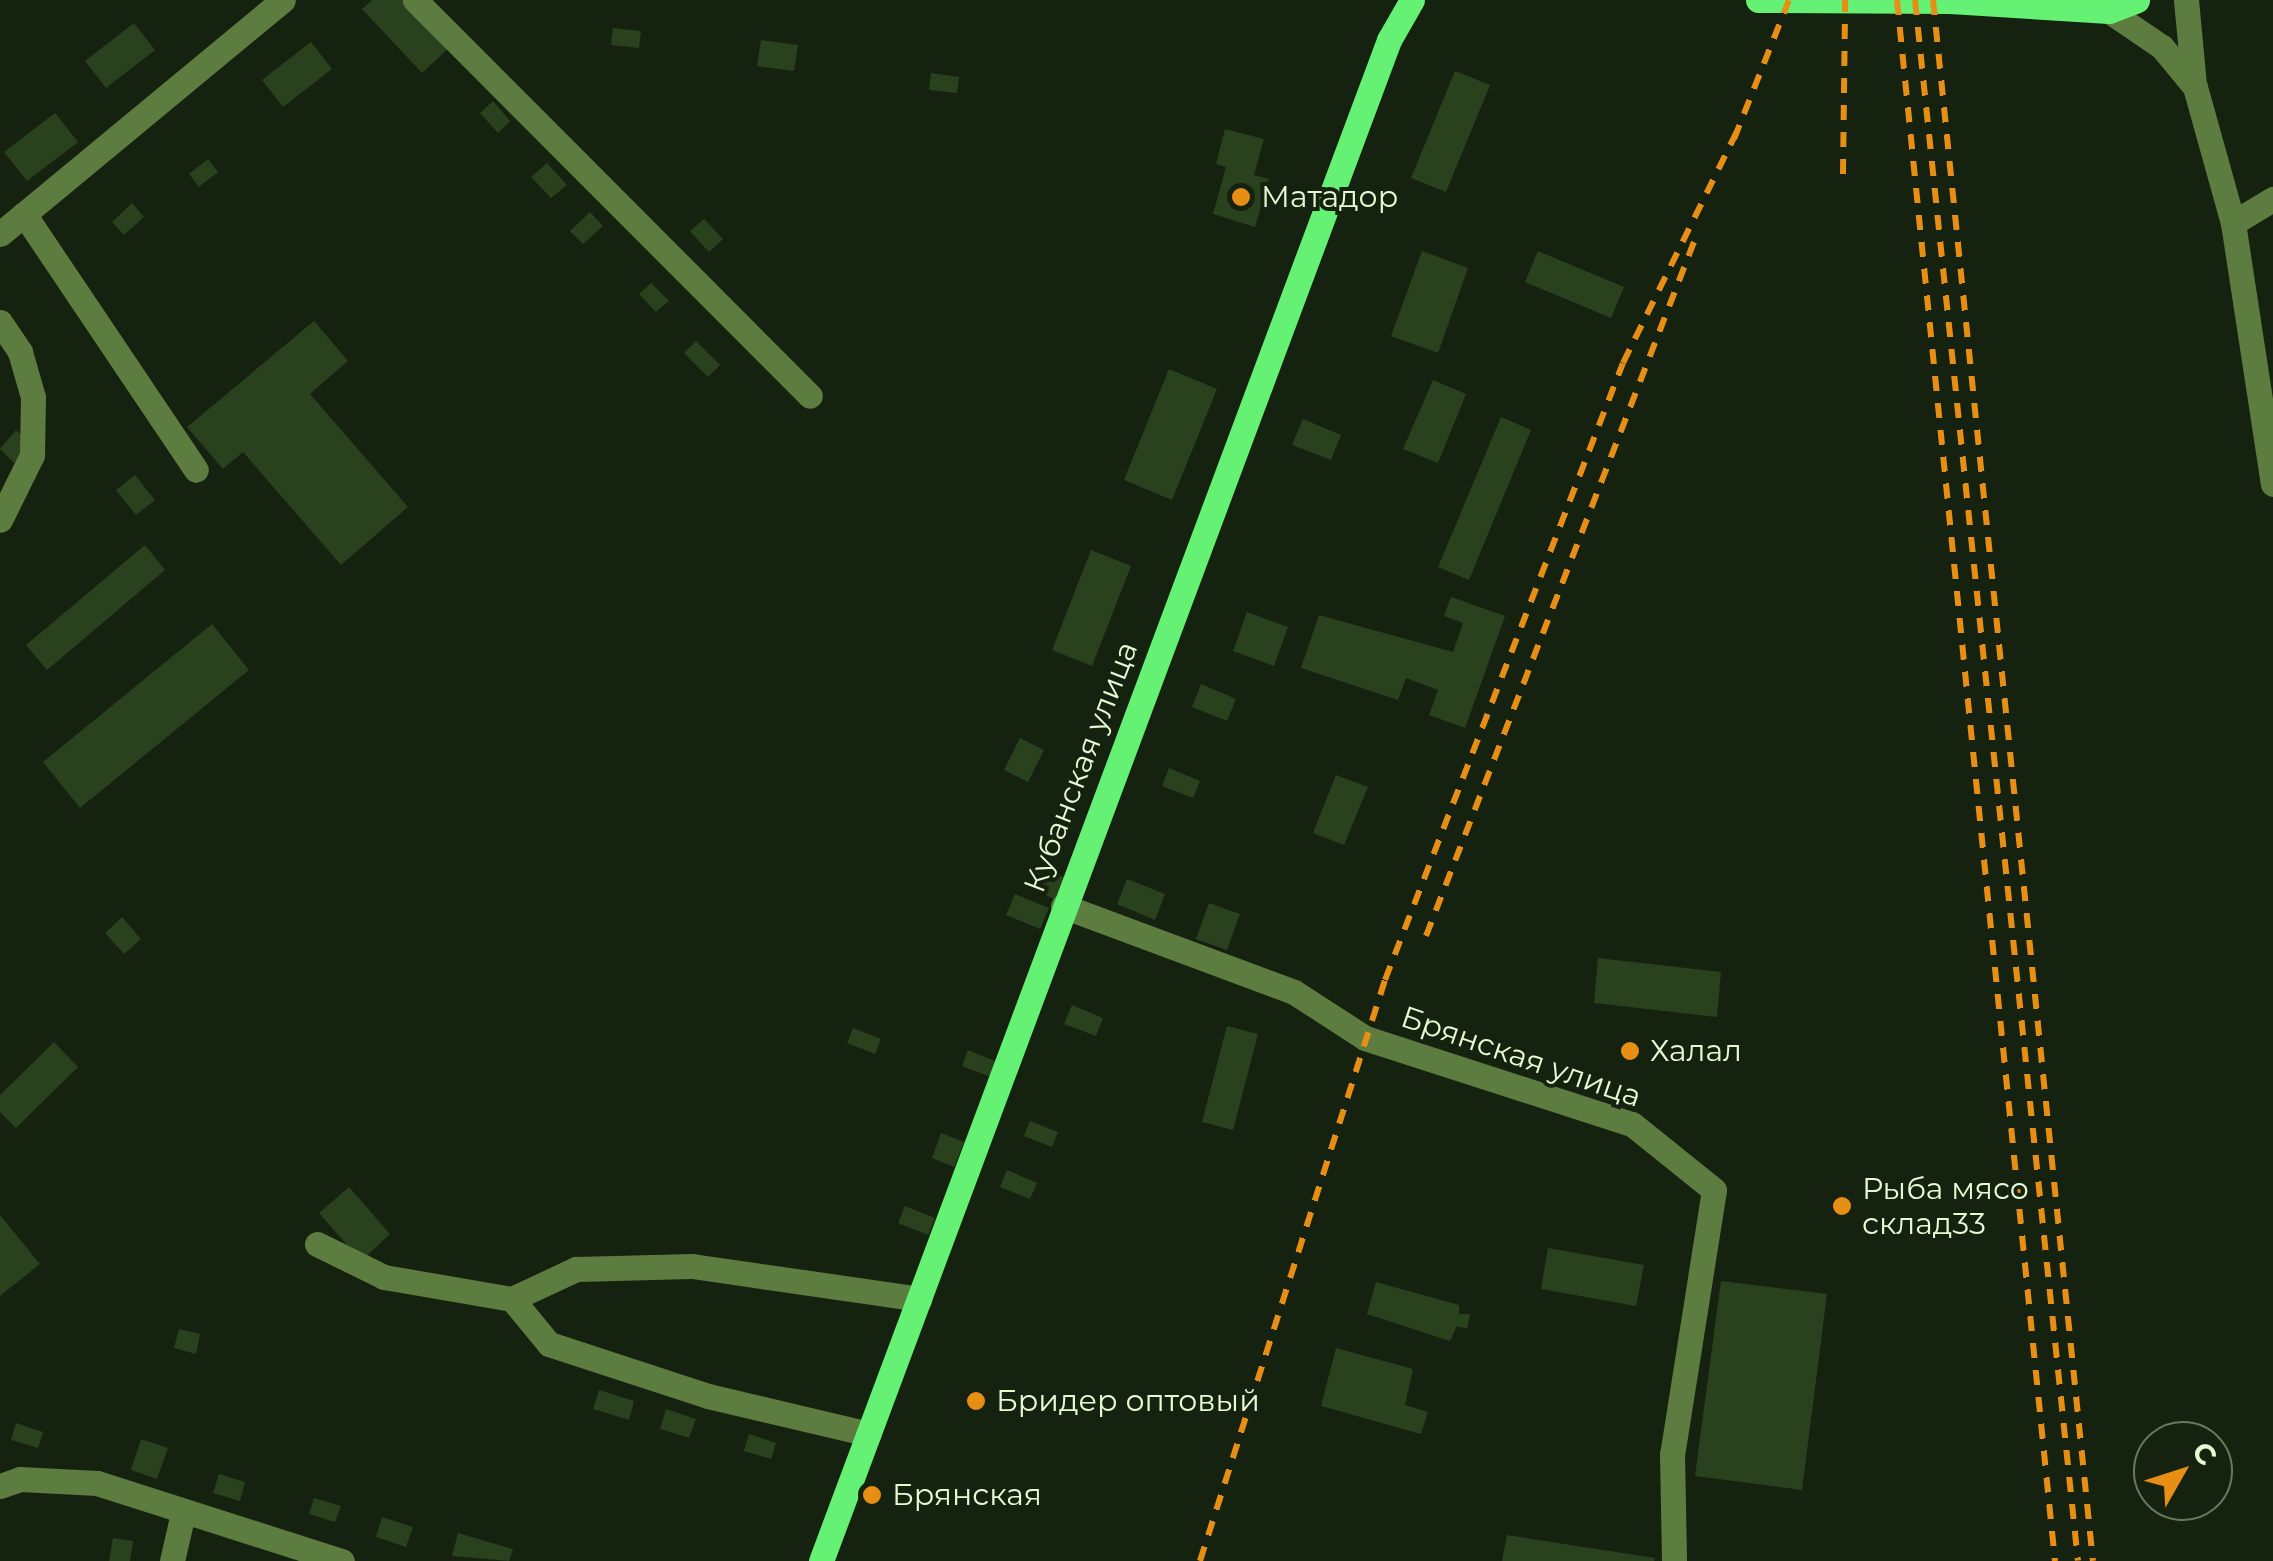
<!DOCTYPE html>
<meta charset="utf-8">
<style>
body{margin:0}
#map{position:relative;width:2273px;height:1561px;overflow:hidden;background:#162210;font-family:Montserrat,sans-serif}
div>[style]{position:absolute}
.building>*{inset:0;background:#29411d}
.minor>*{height:25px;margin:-12.5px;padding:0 12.5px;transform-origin:12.5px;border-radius:12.5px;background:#5d7c3f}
.major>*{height:25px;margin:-12.5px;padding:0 12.5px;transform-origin:12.5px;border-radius:12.5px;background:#65f174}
.rail>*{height:6px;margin-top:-3px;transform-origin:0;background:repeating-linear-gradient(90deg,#e78f15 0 15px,transparent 0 27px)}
.dots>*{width:28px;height:28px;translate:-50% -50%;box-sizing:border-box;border:5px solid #162210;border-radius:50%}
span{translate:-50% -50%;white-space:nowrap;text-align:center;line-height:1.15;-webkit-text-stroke:8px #162210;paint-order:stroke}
.poi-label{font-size:30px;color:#e4fbd4}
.left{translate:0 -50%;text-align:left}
.street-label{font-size:30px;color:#e4fbd4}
.north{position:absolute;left:2133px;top:1421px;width:100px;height:100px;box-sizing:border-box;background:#162210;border:2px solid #68795e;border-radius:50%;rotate:51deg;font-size:28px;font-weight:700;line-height:40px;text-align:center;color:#e4fbd4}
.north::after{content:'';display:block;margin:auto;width:35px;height:45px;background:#e78f15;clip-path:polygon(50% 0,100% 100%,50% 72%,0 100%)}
</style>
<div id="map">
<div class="building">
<i style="clip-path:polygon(372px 0,406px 0,450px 47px,422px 73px,362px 9px)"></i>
<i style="clip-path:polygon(134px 23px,155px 50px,106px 88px,85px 61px)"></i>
<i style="clip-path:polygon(613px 28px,641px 31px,639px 48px,611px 45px)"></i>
<i style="clip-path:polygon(761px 40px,798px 45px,794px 71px,757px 66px)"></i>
<i style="clip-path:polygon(311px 42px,332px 69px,283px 107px,262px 80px)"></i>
<i style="clip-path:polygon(1455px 71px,1490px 85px,1446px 192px,1411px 178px)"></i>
<i style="clip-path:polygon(931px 73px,959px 77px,957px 93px,929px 90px)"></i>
<i style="clip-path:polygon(493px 101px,510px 121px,498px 133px,480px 113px)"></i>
<i style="clip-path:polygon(55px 113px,78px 142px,27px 181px,4px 152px)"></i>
<i style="clip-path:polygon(1225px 129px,1264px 139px,1254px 175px,1269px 179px,1255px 227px,1213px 214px,1226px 167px,1216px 164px)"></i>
<i style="clip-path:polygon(208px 159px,218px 172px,199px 187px,189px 174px)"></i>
<i style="clip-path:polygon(547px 163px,567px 185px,551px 198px,531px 177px)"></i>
<i style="clip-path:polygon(132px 203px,144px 217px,124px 235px,112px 222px)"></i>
<i style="clip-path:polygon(590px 212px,603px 226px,583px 244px,570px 231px)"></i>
<i style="clip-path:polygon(704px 219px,723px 239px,709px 252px,690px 231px)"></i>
<i style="clip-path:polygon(1422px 251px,1468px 268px,1438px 353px,1391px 336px)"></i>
<i style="clip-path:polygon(1538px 251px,1624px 287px,1611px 318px,1525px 282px)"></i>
<i style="clip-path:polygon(651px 283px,669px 301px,656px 312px,639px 294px)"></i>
<i style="clip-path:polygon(314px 321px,348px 361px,310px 394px,408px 507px,341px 565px,243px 452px,223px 469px,187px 427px)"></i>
<i style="clip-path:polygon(696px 341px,720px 365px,708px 377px,684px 353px)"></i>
<i style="clip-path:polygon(1169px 369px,1217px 389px,1172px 500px,1124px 480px)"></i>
<i style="clip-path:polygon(1433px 380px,1466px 394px,1438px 463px,1403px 449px)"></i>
<i style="clip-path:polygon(1501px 417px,1531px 430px,1469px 580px,1438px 567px)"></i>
<i style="clip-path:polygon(1303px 419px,1341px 435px,1331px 460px,1292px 445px)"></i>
<i style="clip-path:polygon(16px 430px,31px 444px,14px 463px,0 449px)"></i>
<i style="clip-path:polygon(135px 475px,155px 500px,136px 515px,116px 490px)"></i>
<i style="clip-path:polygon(145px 545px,165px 570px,47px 670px,26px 645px)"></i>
<i style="clip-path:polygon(1091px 550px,1131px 566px,1092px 666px,1052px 650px)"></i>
<i style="clip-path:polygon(1451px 597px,1505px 616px,1465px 728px,1429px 715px,1438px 690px,1406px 678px,1398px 700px,1301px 668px,1319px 615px,1453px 652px,1463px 623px,1444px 616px)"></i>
<i style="clip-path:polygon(1247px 612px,1288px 627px,1274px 666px,1233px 651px)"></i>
<i style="clip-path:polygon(212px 624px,249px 670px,80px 808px,43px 762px)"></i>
<i style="clip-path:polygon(1201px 684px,1236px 699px,1227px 721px,1192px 707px)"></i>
<i style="clip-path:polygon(1020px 738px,1044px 750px,1028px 782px,1004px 770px)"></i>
<i style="clip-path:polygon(1169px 768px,1200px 781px,1193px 798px,1162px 786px)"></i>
<i style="clip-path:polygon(1336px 775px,1368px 787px,1344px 845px,1313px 833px)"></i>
<i style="clip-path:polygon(1036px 865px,1071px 880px,1062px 902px,1027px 888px)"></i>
<i style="clip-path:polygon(1127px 879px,1165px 894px,1155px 920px,1117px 904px)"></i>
<i style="clip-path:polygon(1015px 894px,1049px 908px,1040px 929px,1006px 915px)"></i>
<i style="clip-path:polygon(1209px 903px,1240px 914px,1227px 950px,1196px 939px)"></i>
<i style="clip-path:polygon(122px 917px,141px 939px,124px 954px,105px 933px)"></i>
<i style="clip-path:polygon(1598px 958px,1721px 972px,1717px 1017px,1594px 1003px)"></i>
<i style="clip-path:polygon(1072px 1005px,1103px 1018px,1096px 1036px,1064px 1024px)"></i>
<i style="clip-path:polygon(1227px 1026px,1258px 1034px,1233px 1130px,1202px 1122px)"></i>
<i style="clip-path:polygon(853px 1028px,881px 1039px,875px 1054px,847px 1043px)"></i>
<i style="clip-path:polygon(54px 1042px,78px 1067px,16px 1128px,0 1112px,0 1095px)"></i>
<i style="clip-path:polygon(968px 1050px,997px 1062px,991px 1077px,962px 1066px)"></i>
<i style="clip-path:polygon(1030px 1121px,1058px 1132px,1052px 1147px,1024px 1136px)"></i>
<i style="clip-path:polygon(941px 1133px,964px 1142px,954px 1167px,932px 1158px)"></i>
<i style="clip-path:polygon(1007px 1170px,1037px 1183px,1030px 1199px,1000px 1187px)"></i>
<i style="clip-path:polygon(349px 1187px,390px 1234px,361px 1261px,319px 1213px)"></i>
<i style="clip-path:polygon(905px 1206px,935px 1218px,928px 1235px,898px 1223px)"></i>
<i style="clip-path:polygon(0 1215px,40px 1264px,0 1296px)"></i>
<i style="clip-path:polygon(1548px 1248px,1644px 1265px,1636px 1306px,1541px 1289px)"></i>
<i style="clip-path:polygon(1721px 1281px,1827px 1294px,1802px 1490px,1695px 1476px)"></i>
<i style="clip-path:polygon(1376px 1282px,1459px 1305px,1459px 1314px,1470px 1314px,1467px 1329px,1457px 1326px,1450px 1341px,1367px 1314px)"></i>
<i style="clip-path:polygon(179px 1329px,200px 1334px,196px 1354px,174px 1348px)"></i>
<i style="clip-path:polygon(1336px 1348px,1413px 1369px,1405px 1405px,1428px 1412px,1421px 1434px,1321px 1406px)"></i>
<i style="clip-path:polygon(599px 1390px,634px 1401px,629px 1420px,593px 1409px)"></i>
<i style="clip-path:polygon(666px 1409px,696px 1419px,689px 1438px,660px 1429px)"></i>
<i style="clip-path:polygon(16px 1423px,43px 1432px,38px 1448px,11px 1440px)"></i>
<i style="clip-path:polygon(749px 1434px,776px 1443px,771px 1459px,744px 1451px)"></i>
<i style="clip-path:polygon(141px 1439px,168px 1448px,157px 1479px,131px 1470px)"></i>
<i style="clip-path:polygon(219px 1474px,245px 1482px,240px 1501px,213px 1493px)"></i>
<i style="clip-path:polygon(314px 1498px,341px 1506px,335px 1522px,309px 1514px)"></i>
<i style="clip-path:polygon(382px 1517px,413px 1527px,406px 1547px,376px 1537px)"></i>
<i style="clip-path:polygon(458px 1533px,513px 1549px,509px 1561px,452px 1556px)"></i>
<i style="clip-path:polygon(1507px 1535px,1655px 1558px,1654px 1561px,1502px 1561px)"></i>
<i style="clip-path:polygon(113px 1538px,133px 1541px,130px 1561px,109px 1561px)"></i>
</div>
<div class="minor">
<i style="left:415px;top:0;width:559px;rotate:45.07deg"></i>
<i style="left:2186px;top:0;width:84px;rotate:84.6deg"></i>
<i style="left:2109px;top:11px;width:64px;rotate:34.2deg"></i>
<i style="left:2162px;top:47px;width:52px;rotate:50.5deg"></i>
<i style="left:2195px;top:87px;width:141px;rotate:74.4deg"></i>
<i style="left:2233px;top:223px;width:264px;rotate:81.3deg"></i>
<i style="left:24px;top:214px;width:308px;rotate:56.1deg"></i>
<i style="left:2233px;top:223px;width:47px;rotate:-31deg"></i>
<i style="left:0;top:234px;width:367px;rotate:-39.6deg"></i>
<i style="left:0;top:322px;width:36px;rotate:56deg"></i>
<i style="left:20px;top:352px;width:47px;rotate:73.9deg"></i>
<i style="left:33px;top:397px;width:58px;rotate:91deg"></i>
<i style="left:32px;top:455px;width:72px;rotate:116.2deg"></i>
<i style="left:1063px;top:906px;width:246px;rotate:20.4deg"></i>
<i style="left:1294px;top:992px;width:85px;rotate:32.9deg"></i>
<i style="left:1365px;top:1038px;width:281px;rotate:17.9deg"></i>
<i style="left:1632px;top:1124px;width:105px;rotate:38.8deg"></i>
<i style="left:1714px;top:1190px;width:267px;rotate:99deg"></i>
<i style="left:1672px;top:1454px;width:107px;rotate:88.9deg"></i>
<i style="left:317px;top:1244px;width:75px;rotate:26.2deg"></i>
<i style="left:384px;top:1277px;width:130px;rotate:9.8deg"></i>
<i style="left:512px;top:1299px;width:71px;rotate:-25.1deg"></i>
<i style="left:576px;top:1269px;width:116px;rotate:-1.5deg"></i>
<i style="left:692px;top:1266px;width:230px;rotate:8.2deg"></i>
<i style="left:512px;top:1299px;width:58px;rotate:50.6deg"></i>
<i style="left:549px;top:1344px;width:167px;rotate:18.1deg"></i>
<i style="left:708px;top:1396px;width:165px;rotate:13.3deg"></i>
<i style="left:0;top:1486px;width:21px;rotate:-19deg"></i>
<i style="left:20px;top:1479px;width:77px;rotate:3deg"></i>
<i style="left:97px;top:1483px;width:257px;rotate:17.7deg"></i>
<i style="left:172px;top:1561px;width:49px;rotate:-77.1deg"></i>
</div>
<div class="major">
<i style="left:1758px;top:0;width:192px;rotate:0.3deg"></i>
<i style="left:1950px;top:1px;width:159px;rotate:3.6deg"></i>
<i style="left:2109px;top:11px;width:30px;rotate:-21deg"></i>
<i style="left:821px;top:1561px;width:1624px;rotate:-69.52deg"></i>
<i style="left:1389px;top:40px;width:46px;rotate:-60.1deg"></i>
</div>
<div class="rail">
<i style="left:1897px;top:0;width:1569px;rotate:84.22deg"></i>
<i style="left:1915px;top:0;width:1569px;rotate:84.04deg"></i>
<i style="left:1933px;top:0;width:1569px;rotate:84.15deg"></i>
<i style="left:1734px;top:139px;width:149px;rotate:-68.4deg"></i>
<i style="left:1843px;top:174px;width:174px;rotate:-89.3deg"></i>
<i style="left:1426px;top:936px;width:744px;rotate:-68.89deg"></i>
<i style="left:1200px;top:1561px;width:610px;rotate:-72.34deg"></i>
<i style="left:1385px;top:980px;width:661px;rotate:-68.91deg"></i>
<i style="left:1623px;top:363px;width:261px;rotate:-63.8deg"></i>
</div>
<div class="dots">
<i style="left:1241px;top:197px;background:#e78f15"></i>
<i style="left:1630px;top:1051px;background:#e78f15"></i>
<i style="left:1842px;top:1206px;background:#e78f15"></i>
<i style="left:976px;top:1401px;background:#e78f15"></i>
<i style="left:872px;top:1495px;background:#e78f15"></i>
</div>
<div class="poi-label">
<span class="left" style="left:1261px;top:197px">Матадор</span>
<span class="left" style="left:1650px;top:1051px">Халал</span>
<span class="left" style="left:1862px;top:1206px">Рыба мясо<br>склад33</span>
<span class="left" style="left:996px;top:1401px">Бридер оптовый</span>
<span class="left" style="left:892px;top:1495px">Брянская</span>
</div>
<div class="street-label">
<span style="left:1081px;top:767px;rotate:-69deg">Кубанская улица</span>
<span style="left:1521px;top:1057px;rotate:19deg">Брянская улица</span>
</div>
<div class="north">С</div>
</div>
